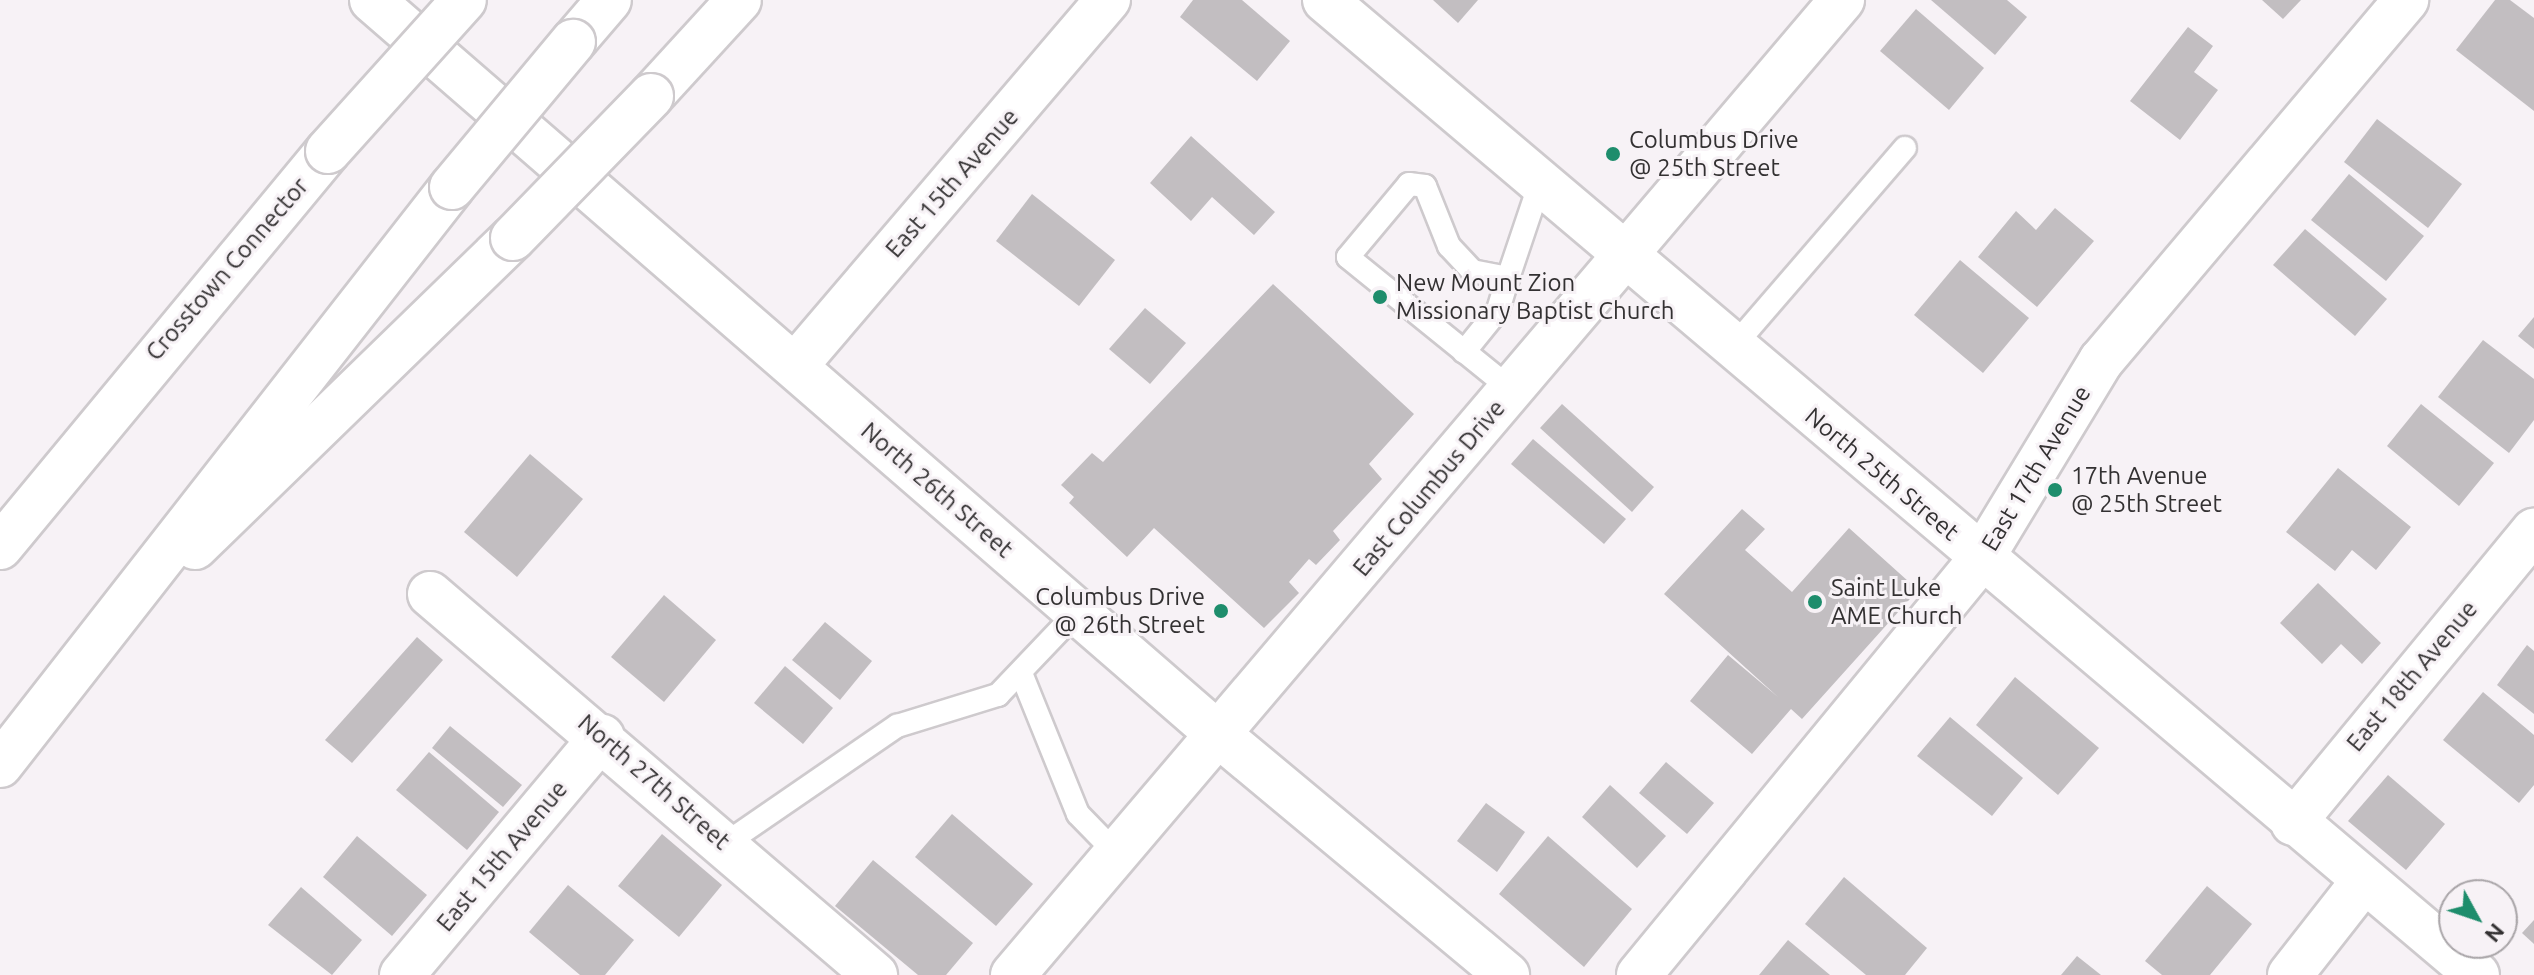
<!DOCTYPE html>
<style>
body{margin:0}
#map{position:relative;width:2534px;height:975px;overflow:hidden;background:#f7f2f6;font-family:Ubuntu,sans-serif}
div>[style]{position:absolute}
.building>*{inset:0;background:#c2bec1}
.roads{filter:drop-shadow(2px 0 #cecacd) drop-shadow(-2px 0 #cecacd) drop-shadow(0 2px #cecacd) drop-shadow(0 -2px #cecacd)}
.lane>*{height:22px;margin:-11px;padding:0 11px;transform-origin:11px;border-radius:11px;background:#fff}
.street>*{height:44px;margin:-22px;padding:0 22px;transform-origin:22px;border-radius:22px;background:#fff}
.secondary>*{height:44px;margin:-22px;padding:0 22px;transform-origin:22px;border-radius:22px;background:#fff}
.highway>*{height:44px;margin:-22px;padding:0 22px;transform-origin:22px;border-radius:22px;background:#fff}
.bridges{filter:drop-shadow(2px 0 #cecacd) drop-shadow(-2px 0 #cecacd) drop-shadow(0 2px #cecacd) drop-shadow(0 -2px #cecacd)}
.highway-bridge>*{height:44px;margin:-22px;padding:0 22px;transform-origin:22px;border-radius:22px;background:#fff}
.dots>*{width:22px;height:22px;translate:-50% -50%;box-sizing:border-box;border:4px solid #f7f2f6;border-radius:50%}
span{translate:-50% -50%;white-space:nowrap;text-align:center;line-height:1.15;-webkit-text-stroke:6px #f7f2f6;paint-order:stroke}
.poi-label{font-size:24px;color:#333132}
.left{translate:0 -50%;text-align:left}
.right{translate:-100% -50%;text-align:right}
.street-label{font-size:24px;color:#333132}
.north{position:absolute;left:2438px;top:879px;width:80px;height:80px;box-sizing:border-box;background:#f7f2f6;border:2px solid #a9a5a8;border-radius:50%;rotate:130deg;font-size:22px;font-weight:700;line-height:32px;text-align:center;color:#333132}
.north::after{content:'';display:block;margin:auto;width:28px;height:36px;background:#1e8d6c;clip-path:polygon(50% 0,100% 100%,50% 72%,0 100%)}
</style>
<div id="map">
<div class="building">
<i style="clip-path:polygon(1193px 0,1242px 0,1290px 41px,1257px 81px,1180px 17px)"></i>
<i style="clip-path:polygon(1433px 0,1478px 0,1458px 23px)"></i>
<i style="clip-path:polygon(1931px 0,2007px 0,2027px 17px,1995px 55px)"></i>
<i style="clip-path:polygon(2262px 0,2301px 0,2283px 19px)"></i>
<i style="clip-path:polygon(2495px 0,2510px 0,2534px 18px,2534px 111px,2456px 50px)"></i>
<i style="clip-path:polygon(1916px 9px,1984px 68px,1949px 110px,1880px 51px)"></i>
<i style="clip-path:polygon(2188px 27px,2213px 46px,2194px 72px,2218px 90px,2180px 140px,2130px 101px)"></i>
<i style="clip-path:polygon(2377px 119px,2462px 184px,2428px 228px,2344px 162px)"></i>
<i style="clip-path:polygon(1191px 136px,1275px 212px,1254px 235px,1212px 197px,1191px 221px,1150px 183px)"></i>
<i style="clip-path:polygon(2349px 174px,2424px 236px,2386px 281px,2311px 220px)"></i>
<i style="clip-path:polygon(1032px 194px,1115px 260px,1079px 306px,996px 241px)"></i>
<i style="clip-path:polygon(2055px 208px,2094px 241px,2037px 307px,1978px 257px,2016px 211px,2036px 230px)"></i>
<i style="clip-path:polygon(2305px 229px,2387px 299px,2355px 336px,2273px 265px)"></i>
<i style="clip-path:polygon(1960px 260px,2029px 318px,1983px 373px,1914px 315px)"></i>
<i style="clip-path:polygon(1273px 284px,1414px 414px,1369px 464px,1382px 479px,1333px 531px,1340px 540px,1316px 565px,1309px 559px,1289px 582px,1299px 593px,1264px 628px,1154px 528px,1127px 557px,1069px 503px,1074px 497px,1061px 485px,1092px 453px,1103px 462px)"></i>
<i style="clip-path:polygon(1145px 308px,1186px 343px,1150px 384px,1109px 349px)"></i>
<i style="clip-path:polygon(2534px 317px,2534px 349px,2518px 336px)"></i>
<i style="clip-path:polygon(2483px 340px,2534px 379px,2534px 420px,2509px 453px,2438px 397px)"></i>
<i style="clip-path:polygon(1562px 404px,1654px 487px,1632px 512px,1540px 428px)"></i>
<i style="clip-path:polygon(2421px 404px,2494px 463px,2459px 506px,2387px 446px)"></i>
<i style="clip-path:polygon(1533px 439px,1626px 519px,1604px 544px,1511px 464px)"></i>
<i style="clip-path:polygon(530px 454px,583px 499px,517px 577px,464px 532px)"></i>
<i style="clip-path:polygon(2338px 468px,2411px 527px,2376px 570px,2352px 550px,2335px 571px,2286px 532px)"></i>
<i style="clip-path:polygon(1742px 509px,1765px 529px,1745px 550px,1792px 592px,1849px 528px,1918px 590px,1802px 719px,1791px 709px,1752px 754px,1690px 701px,1728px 655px,1778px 697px,1664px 594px)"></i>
<i style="clip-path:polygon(2318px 583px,2381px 643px,2362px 664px,2341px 644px,2322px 664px,2280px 623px)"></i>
<i style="clip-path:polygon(664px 595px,716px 640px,664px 702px,611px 657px)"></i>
<i style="clip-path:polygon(825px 622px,872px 661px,840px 700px,792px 660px)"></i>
<i style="clip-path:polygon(417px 637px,443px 660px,352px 763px,325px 740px)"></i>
<i style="clip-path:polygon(2527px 645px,2534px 651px,2534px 714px,2497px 685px)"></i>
<i style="clip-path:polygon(785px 666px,833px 708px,803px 744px,754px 703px)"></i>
<i style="clip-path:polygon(2015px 677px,2099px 748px,2058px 795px,1976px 725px)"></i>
<i style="clip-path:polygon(2483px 692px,2534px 735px,2534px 785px,2519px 803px,2443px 740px)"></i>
<i style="clip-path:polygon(1950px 717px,2023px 778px,1992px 816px,1917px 756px)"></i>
<i style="clip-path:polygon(450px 726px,522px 785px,503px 807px,432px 748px)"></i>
<i style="clip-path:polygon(429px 752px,499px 812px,467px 850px,396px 790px)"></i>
<i style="clip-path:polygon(1666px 762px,1714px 803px,1687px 834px,1639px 793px)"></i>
<i style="clip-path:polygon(2388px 775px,2445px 824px,2406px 870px,2348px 821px)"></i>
<i style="clip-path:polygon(1610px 785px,1666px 836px,1637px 868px,1582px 817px)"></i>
<i style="clip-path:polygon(1486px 803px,1525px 832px,1497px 872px,1457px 841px)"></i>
<i style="clip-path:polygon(952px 814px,1033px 884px,996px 926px,915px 857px)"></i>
<i style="clip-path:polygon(662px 834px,722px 885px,679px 937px,618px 886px)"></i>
<i style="clip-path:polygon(357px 836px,427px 895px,392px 936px,323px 877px)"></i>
<i style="clip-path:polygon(1548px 836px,1632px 909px,1584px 967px,1499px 894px)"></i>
<i style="clip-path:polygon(873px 860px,973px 943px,946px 975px,918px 975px,835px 906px)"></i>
<i style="clip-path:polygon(1844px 877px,1927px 948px,1905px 975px,1866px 975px,1805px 924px)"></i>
<i style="clip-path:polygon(568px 885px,634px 940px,605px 975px,580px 975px,529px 932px)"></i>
<i style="clip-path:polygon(2207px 886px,2252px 924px,2210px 975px,2162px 975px,2145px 961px)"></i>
<i style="clip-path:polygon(301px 887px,362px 940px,332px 975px,268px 925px)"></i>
<i style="clip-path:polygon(2534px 920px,2534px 944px,2522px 933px)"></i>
<i style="clip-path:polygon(1788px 940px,1830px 975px,1759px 975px)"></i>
<i style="clip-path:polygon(2077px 956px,2101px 975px,2061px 975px)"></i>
</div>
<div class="roads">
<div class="lane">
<i style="left:1733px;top:347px;width:263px;rotate:-49.2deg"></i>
<i style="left:1464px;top:352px;width:54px;rotate:-51deg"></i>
<i style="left:1498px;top:310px;width:34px;rotate:-73deg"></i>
<i style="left:1512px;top:390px;width:211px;rotate:-141deg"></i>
<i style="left:1348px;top:257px;width:95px;rotate:-50.1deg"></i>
<i style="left:1409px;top:184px;width:16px;rotate:7deg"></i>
<i style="left:1425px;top:186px;width:65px;rotate:68.2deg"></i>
<i style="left:1449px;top:246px;width:34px;rotate:47deg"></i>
<i style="left:1472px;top:271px;width:37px;rotate:11deg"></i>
<i style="left:1508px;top:278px;width:100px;rotate:-71.4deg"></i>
<i style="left:1021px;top:673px;width:152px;rotate:68deg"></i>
<i style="left:1078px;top:814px;width:56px;rotate:45.7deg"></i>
<i style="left:725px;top:844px;width:209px;rotate:-34.5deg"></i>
<i style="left:897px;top:726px;width:106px;rotate:-17.1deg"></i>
<i style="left:998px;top:695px;width:115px;rotate:-46.4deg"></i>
</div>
<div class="street">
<i style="left:372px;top:0;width:1121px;rotate:40.95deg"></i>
<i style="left:1219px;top:735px;width:375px;rotate:39.8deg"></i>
<i style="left:1325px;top:0;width:1509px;rotate:40.24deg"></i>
<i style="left:795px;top:366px;width:482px;rotate:-49.5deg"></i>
<i style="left:430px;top:594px;width:586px;rotate:40.57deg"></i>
<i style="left:2293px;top:823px;width:379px;rotate:-50.5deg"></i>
<i style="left:402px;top:975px;width:311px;rotate:-50deg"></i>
<i style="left:2290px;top:975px;width:118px;rotate:-51.9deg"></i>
</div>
<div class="secondary">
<i style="left:1013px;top:975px;width:1280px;rotate:-49.63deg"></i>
<i style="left:1639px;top:975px;width:539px;rotate:-50.58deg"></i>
<i style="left:1981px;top:559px;width:232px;rotate:-58.8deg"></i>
<i style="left:2101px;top:361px;width:473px;rotate:-49.8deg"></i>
</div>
<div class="highway">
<i style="left:573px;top:42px;width:55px;rotate:-49.4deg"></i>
<i style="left:651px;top:96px;width:130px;rotate:-47.5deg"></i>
<i style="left:0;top:547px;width:514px;rotate:-50.37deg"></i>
<i style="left:195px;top:547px;width:443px;rotate:-44.2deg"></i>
<i style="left:0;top:765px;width:734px;rotate:-51.97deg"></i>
</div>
</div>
<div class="bridges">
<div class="highway-bridge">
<i style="left:328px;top:151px;width:203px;rotate:-48deg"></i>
<i style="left:452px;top:187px;width:189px;rotate:-50.2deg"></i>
<i style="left:513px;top:238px;width:198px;rotate:-45.8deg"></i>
</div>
</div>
<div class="dots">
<i style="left:1613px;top:154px;background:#1e8d6c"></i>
<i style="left:1380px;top:297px;background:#1e8d6c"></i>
<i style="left:2055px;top:490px;background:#1e8d6c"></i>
<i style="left:1815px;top:602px;background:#1e8d6c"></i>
<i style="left:1221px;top:611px;background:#1e8d6c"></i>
</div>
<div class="poi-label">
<span class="left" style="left:1629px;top:154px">Columbus Drive<br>@ 25th Street</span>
<span class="left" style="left:1396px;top:297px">New Mount Zion<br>Missionary Baptist Church</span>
<span class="left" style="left:2071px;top:490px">17th Avenue<br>@ 25th Street</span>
<span class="left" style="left:1831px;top:602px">Saint Luke<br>AME Church</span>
<span class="right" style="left:1205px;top:611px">Columbus Drive<br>@ 26th Street</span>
</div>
<div class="street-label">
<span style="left:952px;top:183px;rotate:-49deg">East 15th Avenue</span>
<span style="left:227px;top:269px;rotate:-49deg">Crosstown Connector</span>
<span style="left:2036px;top:468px;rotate:-59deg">East 17th Avenue</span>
<span style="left:1882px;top:474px;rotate:40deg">North 25th Street</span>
<span style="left:1429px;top:488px;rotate:-50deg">East Columbus Drive</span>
<span style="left:937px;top:490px;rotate:41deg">North 26th Street</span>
<span style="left:2412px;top:676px;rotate:-50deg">East 18th Avenue</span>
<span style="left:654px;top:782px;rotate:41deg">North 27th Street</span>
<span style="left:502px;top:856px;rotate:-50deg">East 15th Avenue</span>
</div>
<div class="north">N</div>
</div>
